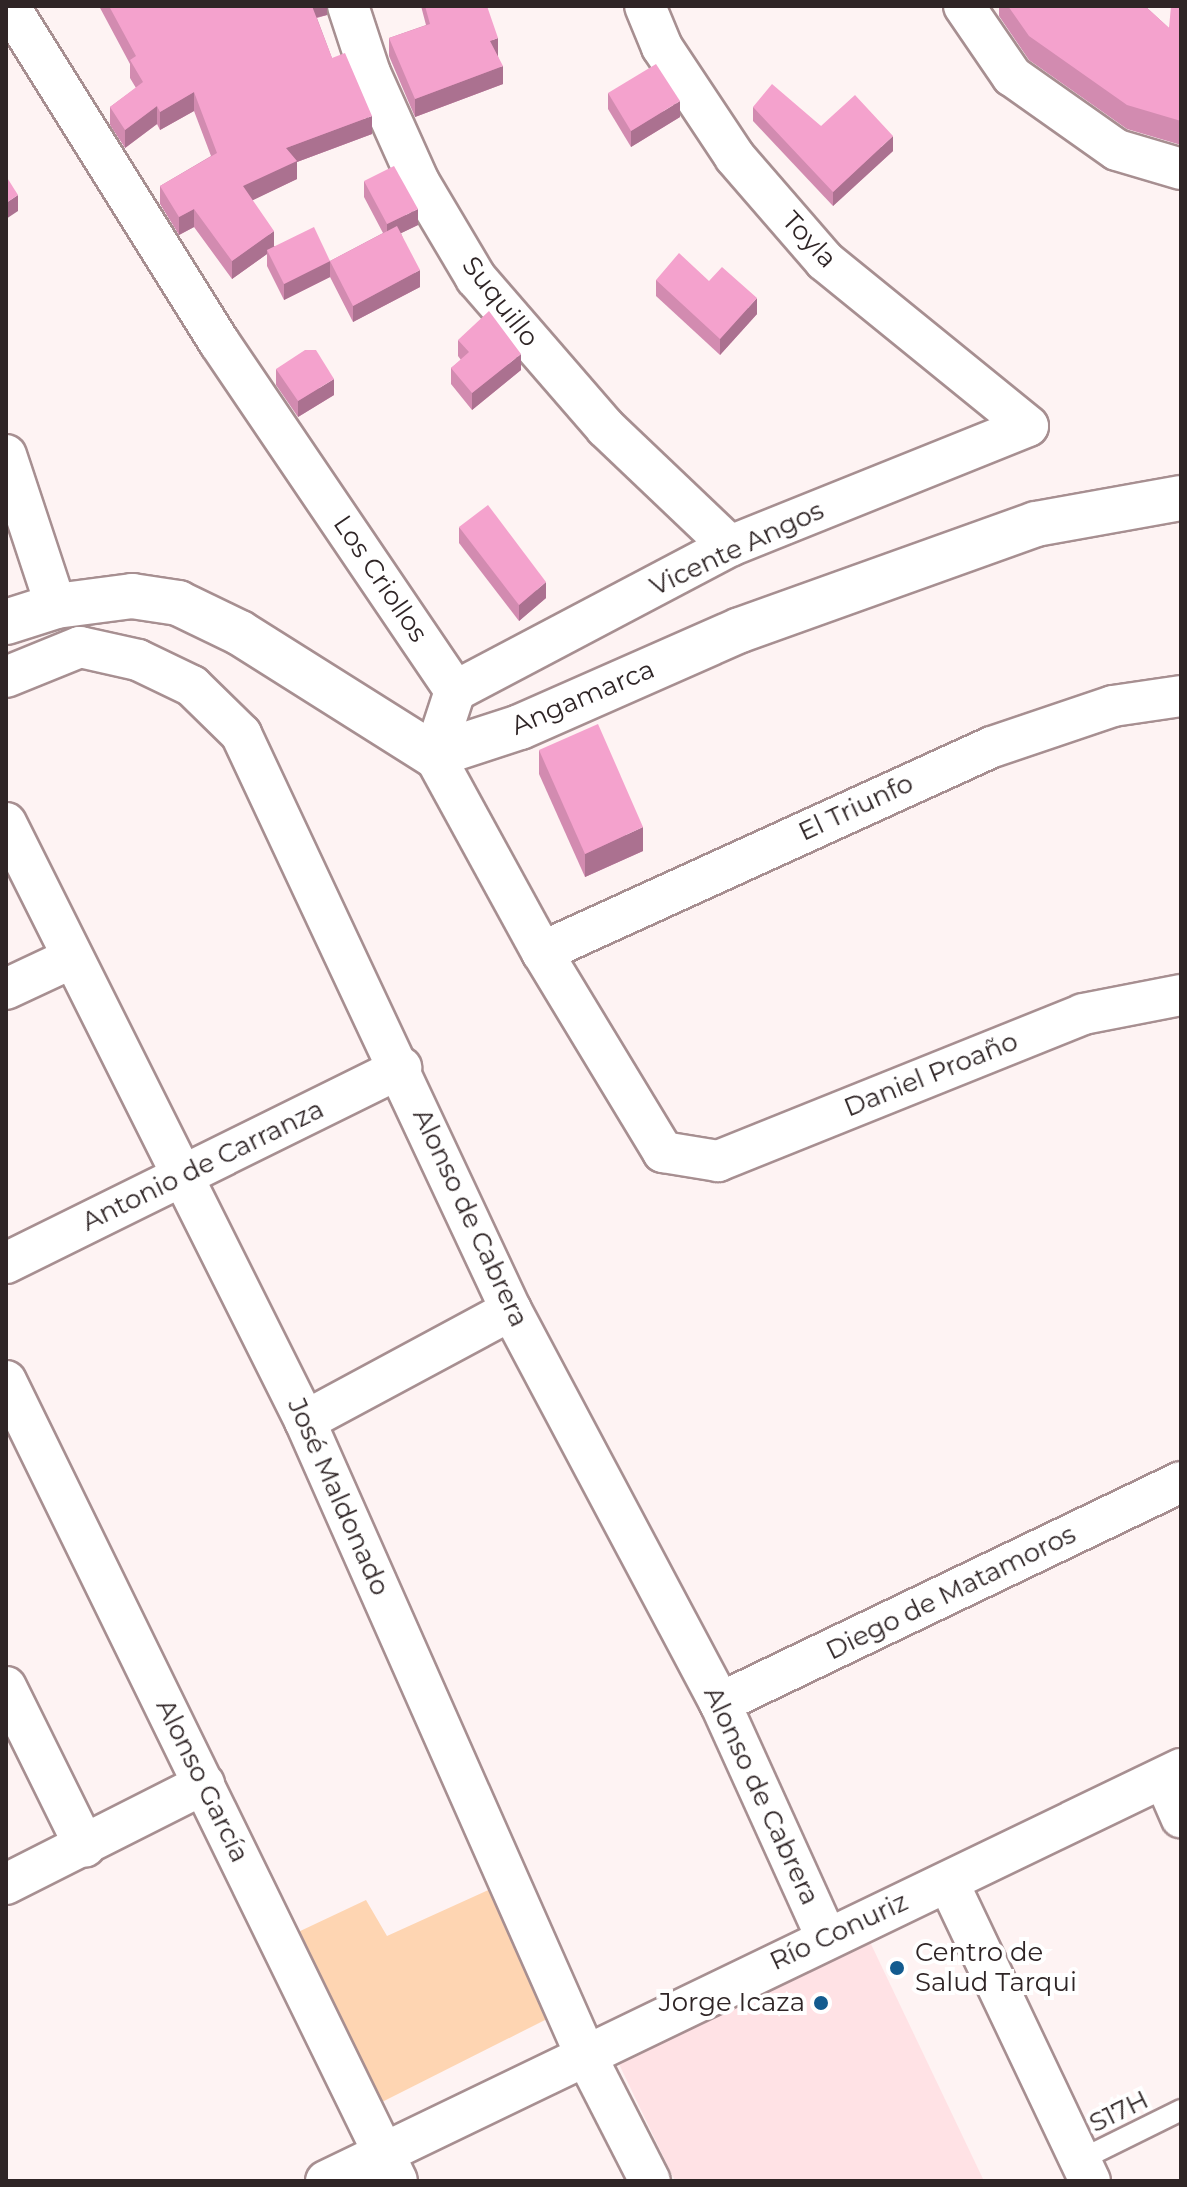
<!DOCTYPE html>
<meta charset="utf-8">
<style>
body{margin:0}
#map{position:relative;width:1187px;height:2187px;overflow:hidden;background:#fef3f3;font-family:Montserrat,sans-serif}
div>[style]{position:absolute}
.built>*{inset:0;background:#ffe2e5}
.green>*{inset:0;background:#fed5b2}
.roads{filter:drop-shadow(2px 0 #a78f91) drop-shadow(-2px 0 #a78f91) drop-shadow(0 2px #a78f91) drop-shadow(0 -2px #a78f91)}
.lane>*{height:20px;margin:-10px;padding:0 10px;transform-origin:10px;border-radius:10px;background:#fff}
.street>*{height:40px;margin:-20px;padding:0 20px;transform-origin:20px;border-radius:20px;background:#fff}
.secondary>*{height:44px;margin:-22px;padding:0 22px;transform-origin:22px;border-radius:22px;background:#fff}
.wall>*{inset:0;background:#d28bb0}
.shaded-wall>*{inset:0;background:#ab7190}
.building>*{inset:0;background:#f4a2cd}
.dots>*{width:22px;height:22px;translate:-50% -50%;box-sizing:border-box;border:4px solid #fff;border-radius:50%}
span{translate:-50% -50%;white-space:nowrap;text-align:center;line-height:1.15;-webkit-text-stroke:8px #fff;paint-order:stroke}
.street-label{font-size:26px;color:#2f2526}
.poi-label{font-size:26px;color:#2f2526}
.left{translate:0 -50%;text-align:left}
.right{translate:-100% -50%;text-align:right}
.frame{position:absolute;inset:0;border:8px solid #2f2526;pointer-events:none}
</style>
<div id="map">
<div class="built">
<i style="clip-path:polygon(870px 1942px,984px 2181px,675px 2181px,619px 2064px)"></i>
</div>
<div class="green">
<i style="clip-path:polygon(495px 1887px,551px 2017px,382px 2102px,296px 1933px,366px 1900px,387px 1936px)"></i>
</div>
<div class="roads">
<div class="lane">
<i style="left:1080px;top:2160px;width:113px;rotate:-26.3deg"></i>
</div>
<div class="street">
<i style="left:9px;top:6px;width:396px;rotate:58deg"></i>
<i style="left:219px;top:342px;width:421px;rotate:55.9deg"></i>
<i style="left:455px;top:691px;width:67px;rotate:108.2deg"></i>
<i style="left:434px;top:755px;width:225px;rotate:61.3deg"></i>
<i style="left:542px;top:952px;width:234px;rotate:58.8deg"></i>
<i style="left:663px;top:1152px;width:56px;rotate:9.3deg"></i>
<i style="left:718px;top:1161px;width:393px;rotate:-21.9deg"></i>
<i style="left:1083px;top:1014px;width:100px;rotate:-11deg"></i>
<i style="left:348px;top:6px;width:71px;rotate:71.8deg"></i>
<i style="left:370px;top:73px;width:120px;rotate:65.8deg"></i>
<i style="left:419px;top:182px;width:112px;rotate:59.3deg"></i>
<i style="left:476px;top:278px;width:198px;rotate:49.1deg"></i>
<i style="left:606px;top:428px;width:171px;rotate:43.6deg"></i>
<i style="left:964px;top:6px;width:85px;rotate:55.6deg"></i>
<i style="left:1012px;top:76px;width:128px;rotate:35.2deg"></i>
<i style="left:1117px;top:150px;width:67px;rotate:16.5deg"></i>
<i style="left:6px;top:455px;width:159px;rotate:71.7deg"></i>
<i style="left:6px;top:677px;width:80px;rotate:-22.1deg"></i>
<i style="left:80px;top:647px;width:59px;rotate:12.6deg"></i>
<i style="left:138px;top:660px;width:60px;rotate:25.7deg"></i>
<i style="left:192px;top:686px;width:69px;rotate:44.4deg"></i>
<i style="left:241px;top:734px;width:636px;rotate:64.89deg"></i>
<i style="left:511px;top:1310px;width:445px;rotate:62deg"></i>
<i style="left:720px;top:1703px;width:257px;rotate:65.6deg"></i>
<i style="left:455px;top:691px;width:311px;rotate:-27.8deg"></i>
<i style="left:730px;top:546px;width:321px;rotate:-21.9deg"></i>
<i style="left:1028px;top:426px;width:262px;rotate:-140.9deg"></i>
<i style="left:825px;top:261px;width:138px;rotate:-130.9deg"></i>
<i style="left:735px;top:157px;width:132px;rotate:-123.6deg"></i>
<i style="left:662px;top:47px;width:44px;rotate:-112.5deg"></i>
<i style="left:6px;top:823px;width:669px;rotate:63.43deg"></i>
<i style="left:305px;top:1421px;width:694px;rotate:66.13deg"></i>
<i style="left:586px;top:2056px;width:140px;rotate:62.9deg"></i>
<i style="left:542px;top:952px;width:494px;rotate:-24.5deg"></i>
<i style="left:992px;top:747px;width:128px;rotate:-18.7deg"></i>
<i style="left:1113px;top:706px;width:69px;rotate:-8.4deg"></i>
<i style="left:6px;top:989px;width:71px;rotate:-25.1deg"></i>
<i style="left:6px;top:1263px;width:441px;rotate:-26.3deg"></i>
<i style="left:6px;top:1381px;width:890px;rotate:63.95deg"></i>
<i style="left:305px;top:1421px;width:234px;rotate:-28.3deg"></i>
<i style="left:6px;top:1687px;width:178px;rotate:63.7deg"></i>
<i style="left:720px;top:1703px;width:511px;rotate:-25.61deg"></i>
<i style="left:1164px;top:1778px;width:43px;rotate:66.4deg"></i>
<i style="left:948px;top:1882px;width:331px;rotate:64.6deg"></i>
<i style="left:6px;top:1884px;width:222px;rotate:-26.8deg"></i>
<i style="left:326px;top:2181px;width:949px;rotate:-25.73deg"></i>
</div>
<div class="secondary">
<i style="left:6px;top:622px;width:52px;rotate:-17.7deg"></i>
<i style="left:56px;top:606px;width:77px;rotate:-7.5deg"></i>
<i style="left:132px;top:596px;width:47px;rotate:8.7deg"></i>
<i style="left:178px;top:603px;width:69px;rotate:25.8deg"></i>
<i style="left:240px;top:633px;width:229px;rotate:32.2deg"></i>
<i style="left:434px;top:755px;width:90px;rotate:-18deg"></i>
<i style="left:520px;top:727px;width:240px;rotate:-23.8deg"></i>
<i style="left:740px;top:630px;width:314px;rotate:-19.7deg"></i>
<i style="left:1036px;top:524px;width:147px;rotate:-10.2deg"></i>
</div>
</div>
<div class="wall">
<i style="clip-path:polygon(99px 6px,327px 6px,327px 15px,317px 18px,332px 58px,372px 134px,297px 162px,297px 179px,252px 200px,274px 246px,330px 261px,383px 233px,364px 197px,364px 181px,418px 225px,401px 233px,420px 287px,353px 322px,330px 277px,284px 300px,267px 266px,267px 254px,232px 279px,194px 227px,179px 235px,160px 204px,160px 186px,211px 156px,194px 111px,160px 130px,157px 124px,125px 148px,110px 125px,110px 107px,136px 88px,130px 78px,130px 64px)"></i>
<i style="clip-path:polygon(421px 6px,481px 6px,498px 56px,503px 84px,415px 117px,389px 56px,389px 38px,426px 25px)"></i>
<i style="clip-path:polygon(999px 6px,1145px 6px,1169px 28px,1181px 6px,1181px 145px,1127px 129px,1029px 60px,999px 16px)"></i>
<i style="clip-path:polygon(608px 93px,680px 117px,631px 147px,608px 109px)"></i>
<i style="clip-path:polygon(753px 107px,821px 126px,893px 151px,833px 206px,753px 121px)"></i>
<i style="clip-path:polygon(656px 280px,709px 281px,757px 314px,720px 355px,656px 296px)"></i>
<i style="clip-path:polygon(458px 340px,521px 370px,472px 410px,451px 384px,451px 368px,461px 360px,458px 356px)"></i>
<i style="clip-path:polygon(276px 369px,334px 395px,298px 417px,276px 385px)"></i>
<i style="clip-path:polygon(459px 527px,546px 598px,519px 621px,459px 543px)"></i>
<i style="clip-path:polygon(539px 750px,643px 851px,585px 877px,539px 774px)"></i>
</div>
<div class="shaded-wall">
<i style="clip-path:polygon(310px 6px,327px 6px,327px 15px,310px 19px)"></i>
<i style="clip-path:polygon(498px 38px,498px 56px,490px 59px,490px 41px)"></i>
<i style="clip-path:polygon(503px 66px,503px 84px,415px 117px,415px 99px)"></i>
<i style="clip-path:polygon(194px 92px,194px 111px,160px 130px,160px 112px)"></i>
<i style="clip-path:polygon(680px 101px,680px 117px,631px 147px,631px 131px)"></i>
<i style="clip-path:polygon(157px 106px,157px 124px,125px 148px,125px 130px)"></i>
<i style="clip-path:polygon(372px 116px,372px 134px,297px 162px,297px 179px,243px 205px,243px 186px,286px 148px)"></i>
<i style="clip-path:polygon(893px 136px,893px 151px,833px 206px,833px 192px)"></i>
<i style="clip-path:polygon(18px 195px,18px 211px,6px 219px,6px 203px)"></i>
<i style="clip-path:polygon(194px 209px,194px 227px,179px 235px,179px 217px)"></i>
<i style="clip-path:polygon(418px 209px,418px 225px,387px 240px,387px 224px)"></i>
<i style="clip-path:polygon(274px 231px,274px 249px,267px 250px,267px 254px,232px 279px,232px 261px)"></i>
<i style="clip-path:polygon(330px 261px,330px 277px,284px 300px,284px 284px)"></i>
<i style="clip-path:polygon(420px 270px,420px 287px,353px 322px,353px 306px)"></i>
<i style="clip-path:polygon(757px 298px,757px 314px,720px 355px,720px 339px)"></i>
<i style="clip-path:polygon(521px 354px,521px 370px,472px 410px,472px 393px)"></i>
<i style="clip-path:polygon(334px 379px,334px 395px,298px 417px,298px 401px)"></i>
<i style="clip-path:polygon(546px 582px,546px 598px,519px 621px,519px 605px)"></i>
<i style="clip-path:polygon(643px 827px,643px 851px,585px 877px,585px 854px)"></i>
</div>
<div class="building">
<i style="clip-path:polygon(109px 6px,312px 6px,332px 58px,345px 53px,372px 116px,286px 148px,297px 161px,243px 186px,274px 231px,232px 261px,194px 209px,179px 217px,160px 186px,217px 153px,194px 92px,160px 112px,157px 106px,125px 130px,110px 107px,143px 82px,130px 60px,136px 56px)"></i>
<i style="clip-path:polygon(425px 6px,481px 6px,482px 7px,487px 6px,498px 38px,490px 41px,503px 66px,415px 99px,389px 38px,430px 24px)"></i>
<i style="clip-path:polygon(1008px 6px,1145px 6px,1169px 28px,1171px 6px,1181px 6px,1181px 121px,1127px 105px,1029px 36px)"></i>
<i style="clip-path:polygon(656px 64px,680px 101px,631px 131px,608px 93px)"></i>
<i style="clip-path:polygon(772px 84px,821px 126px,855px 95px,893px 136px,833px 192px,753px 107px)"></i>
<i style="clip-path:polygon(394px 166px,418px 209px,387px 224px,364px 181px)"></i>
<i style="clip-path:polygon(6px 176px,18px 195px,6px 203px)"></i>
<i style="clip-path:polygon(397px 226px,420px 270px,353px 306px,330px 261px)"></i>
<i style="clip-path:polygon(314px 227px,330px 261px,284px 284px,267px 250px)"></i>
<i style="clip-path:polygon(679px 253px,709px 281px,722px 267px,757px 298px,720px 339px,656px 280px)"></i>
<i style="clip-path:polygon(489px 311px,521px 354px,472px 393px,451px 368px,469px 352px,458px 340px)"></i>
<i style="clip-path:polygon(305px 350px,316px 350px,334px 379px,298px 401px,276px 369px)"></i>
<i style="clip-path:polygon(488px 505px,546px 582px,519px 605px,459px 527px)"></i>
<i style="clip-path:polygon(598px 724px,643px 827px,585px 854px,539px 750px)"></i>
</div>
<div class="dots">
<i style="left:897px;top:1968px;background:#135b8f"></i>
<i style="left:821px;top:2003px;background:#135b8f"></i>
</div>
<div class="street-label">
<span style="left:809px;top:240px;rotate:47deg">Toyla</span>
<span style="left:500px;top:302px;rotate:52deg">Suquillo</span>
<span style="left:737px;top:549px;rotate:-25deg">Vicente Angos</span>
<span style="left:380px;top:579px;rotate:56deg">Los Criollos</span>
<span style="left:583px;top:698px;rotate:-23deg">Angamarca</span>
<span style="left:856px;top:808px;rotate:-25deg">El Triunfo</span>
<span style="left:931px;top:1075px;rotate:-22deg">Daniel Proaño</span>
<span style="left:203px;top:1166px;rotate:-26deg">Antonio de Carranza</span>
<span style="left:470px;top:1218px;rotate:65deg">Alonso de Cabrera</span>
<span style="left:338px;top:1497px;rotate:66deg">José Maldonado</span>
<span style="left:951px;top:1593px;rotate:-26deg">Diego de Matamoros</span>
<span style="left:202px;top:1781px;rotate:64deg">Alonso García</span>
<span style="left:761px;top:1796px;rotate:65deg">Alonso de Cabrera</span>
<span style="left:839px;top:1932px;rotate:-25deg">Río Conuriz</span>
<span style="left:1119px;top:2112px;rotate:-26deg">S17H</span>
</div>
<div class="poi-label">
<span class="left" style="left:915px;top:1968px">Centro de<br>Salud Tarqui</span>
<span class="right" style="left:805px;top:2003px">Jorge Icaza</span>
</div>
<div class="frame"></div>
</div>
